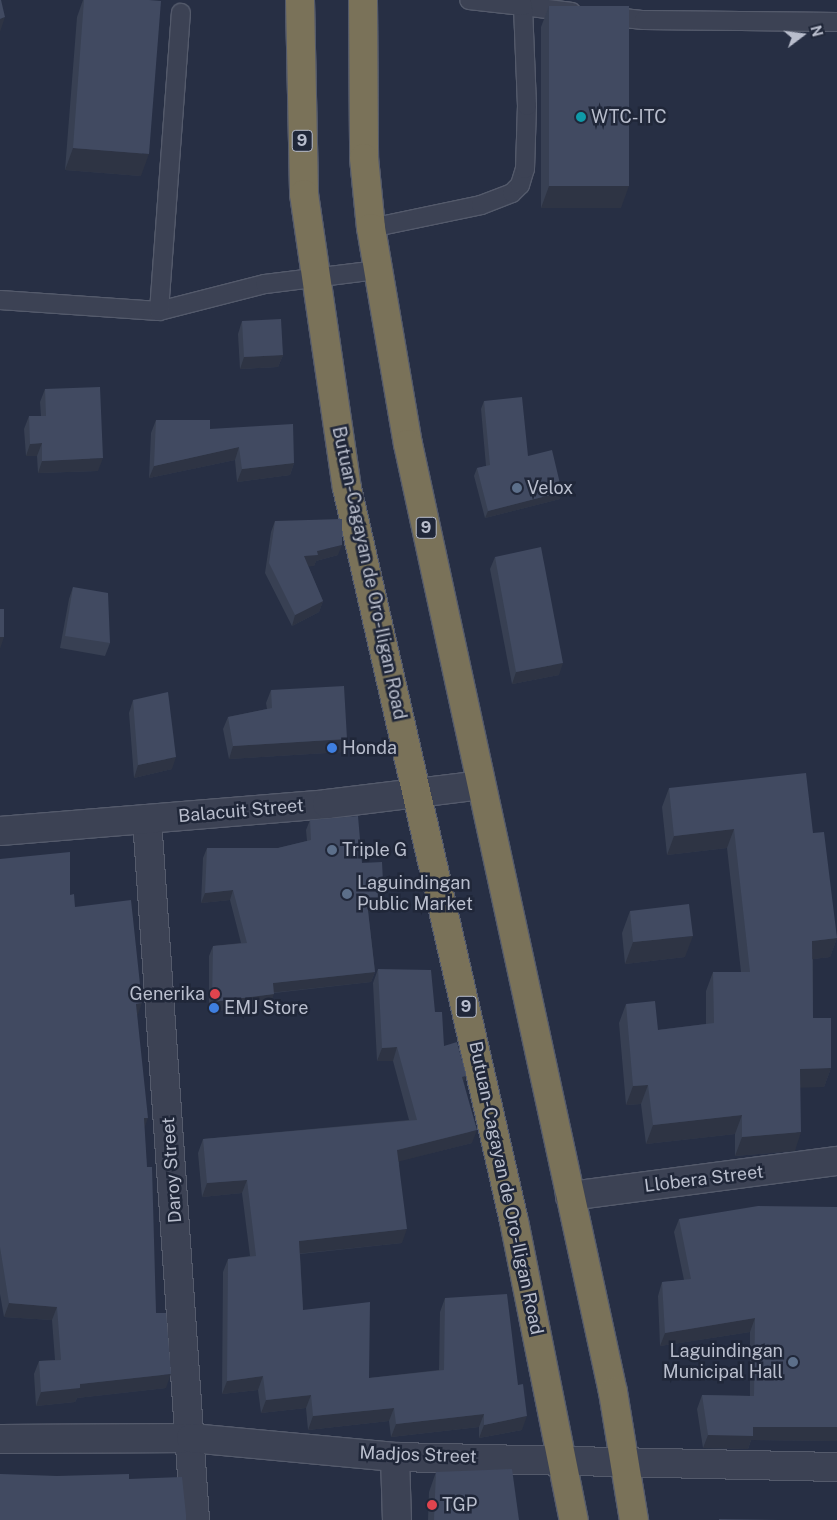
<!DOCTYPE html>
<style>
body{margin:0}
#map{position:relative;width:837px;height:1520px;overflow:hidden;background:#272f44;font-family:"Public Sans",sans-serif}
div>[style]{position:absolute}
.roads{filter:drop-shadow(1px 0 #545a6b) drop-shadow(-1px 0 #545a6b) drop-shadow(0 1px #545a6b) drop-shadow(0 -1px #545a6b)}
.lane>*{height:18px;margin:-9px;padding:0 9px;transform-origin:9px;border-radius:9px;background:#3c4254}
.street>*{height:28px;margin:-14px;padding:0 14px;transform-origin:14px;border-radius:14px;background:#3c4254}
.highway>*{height:28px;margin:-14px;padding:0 14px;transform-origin:14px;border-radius:14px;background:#7a7259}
.wall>*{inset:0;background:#384053}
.shaded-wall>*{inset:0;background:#2e3444}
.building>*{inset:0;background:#414a61}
.dots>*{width:14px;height:14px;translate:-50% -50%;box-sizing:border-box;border:2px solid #202739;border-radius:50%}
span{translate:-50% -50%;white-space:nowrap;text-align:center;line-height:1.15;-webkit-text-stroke:5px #202739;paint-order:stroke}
.shield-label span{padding:1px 4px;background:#202739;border:1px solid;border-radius:4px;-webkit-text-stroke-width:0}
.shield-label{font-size:16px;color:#b9becd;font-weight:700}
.poi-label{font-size:18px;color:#b9becd}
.left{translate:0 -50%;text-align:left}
.right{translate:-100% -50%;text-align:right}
.street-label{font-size:18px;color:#b9becd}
.north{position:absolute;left:777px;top:10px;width:50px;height:50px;-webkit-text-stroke:4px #202739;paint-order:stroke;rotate:75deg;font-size:14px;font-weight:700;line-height:20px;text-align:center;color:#b9becd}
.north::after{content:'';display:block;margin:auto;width:18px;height:22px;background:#b9becd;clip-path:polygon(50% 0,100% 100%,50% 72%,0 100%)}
</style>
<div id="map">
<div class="roads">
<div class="lane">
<i style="left:523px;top:6px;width:49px;rotate:7deg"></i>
<i style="left:605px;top:16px;width:39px;rotate:6deg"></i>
<i style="left:644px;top:20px;width:193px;rotate:0.6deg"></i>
<i style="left:371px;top:228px;width:112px;rotate:-11.8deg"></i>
<i style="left:481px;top:205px;width:33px;rotate:-21deg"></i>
<i style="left:512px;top:193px;width:11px;rotate:-45deg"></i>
<i style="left:520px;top:185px;width:17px;rotate:-73deg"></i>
<i style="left:525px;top:169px;width:63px;rotate:-88.2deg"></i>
<i style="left:527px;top:106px;width:100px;rotate:-92.3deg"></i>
<i style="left:523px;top:6px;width:54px;rotate:-173.7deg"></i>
<i style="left:0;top:300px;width:159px;rotate:4deg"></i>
<i style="left:159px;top:311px;width:109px;rotate:-14.3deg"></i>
<i style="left:265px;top:284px;width:114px;rotate:-7.1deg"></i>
<i style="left:159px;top:311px;width:299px;rotate:-85.8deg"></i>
</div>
<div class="street">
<i style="left:147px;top:819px;width:703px;rotate:86.08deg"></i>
<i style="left:0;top:831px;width:328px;rotate:-4.7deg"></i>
<i style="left:327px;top:804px;width:155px;rotate:-7deg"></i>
<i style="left:570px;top:1196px;width:269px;rotate:-7.5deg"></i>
<i style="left:0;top:1439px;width:191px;rotate:-0.3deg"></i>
<i style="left:191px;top:1438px;width:205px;rotate:5.3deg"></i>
<i style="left:395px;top:1457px;width:442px;rotate:1.3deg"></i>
<i style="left:395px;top:1457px;width:63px;rotate:88.2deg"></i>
</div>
<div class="highway">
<i style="left:300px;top:0;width:194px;rotate:88.8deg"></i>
<i style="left:304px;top:194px;width:297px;rotate:81.7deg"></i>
<i style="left:347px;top:488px;width:752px;rotate:77.17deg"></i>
<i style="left:514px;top:1221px;width:305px;rotate:78.7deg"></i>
<i style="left:363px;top:0;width:158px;rotate:89.6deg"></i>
<i style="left:364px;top:158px;width:70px;rotate:84.3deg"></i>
<i style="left:371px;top:228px;width:219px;rotate:80.3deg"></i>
<i style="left:408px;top:444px;width:970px;rotate:77.8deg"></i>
<i style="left:613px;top:1392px;width:130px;rotate:80.7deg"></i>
</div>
</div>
<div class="wall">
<i style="clip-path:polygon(83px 0,149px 0,141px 176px,65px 170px,77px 17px)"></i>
<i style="clip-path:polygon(549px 6px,621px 208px,541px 208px,541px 27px)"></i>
<i style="clip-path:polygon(242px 321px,283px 355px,278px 367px,240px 369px,238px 334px)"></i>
<i style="clip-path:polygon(45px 389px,98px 471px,38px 473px,37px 456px,26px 456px,24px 429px,29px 416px,41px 416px,40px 402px)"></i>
<i style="clip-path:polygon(484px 401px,528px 456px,560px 499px,485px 518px,474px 476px,477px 468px,486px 466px,481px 409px)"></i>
<i style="clip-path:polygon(156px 420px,294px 463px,290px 475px,237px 482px,235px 460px,149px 478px,151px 433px)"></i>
<i style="clip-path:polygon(275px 521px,338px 555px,316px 561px,314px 566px,308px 566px,323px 601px,319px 612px,292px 626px,265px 573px,271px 532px)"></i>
<i style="clip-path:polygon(495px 557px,559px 675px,512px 684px,490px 569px)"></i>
<i style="clip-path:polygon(73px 587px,110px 643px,105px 656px,60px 648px,69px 599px)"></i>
<i style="clip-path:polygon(271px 690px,347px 739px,343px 752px,229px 759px,223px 729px,228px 717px,267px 709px,266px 703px)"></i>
<i style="clip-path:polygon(133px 700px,172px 769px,134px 778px,129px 713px)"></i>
<i style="clip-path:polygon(669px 788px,813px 833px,837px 938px,830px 957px,813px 959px,813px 1018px,831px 1068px,824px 1087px,800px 1087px,795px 1151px,735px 1156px,735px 1134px,646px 1144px,641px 1104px,626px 1105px,619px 1023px,626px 1004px,658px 1030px,706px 1024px,706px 991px,713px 972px,741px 972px,727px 848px,667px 855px,662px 807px)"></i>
<i style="clip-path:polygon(310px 820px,362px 863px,384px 901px,381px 911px,368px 911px,375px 972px,371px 982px,274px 993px,270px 1004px,209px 1012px,209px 956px,213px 946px,241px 943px,230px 900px,201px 903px,203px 858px,207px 848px,278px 848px,307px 841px,306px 830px)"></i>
<i style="clip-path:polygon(0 859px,70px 895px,75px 907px,137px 1016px,156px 1313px,166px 1388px,77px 1398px,75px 1402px,36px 1406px,34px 1374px,39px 1361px,55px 1360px,52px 1320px,4px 1317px,0 1294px)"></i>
<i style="clip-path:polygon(630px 911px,685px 957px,625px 964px,622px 933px)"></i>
<i style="clip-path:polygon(378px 969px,435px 1012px,444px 1046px,464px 1083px,472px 1143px,399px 1161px,402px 1243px,300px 1254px,303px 1310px,369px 1378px,439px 1370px,440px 1312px,445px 1298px,522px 1430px,479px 1438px,479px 1427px,391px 1437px,389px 1421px,308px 1430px,306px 1408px,261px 1413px,258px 1390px,222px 1394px,223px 1272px,228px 1259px,250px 1256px,242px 1193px,202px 1197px,198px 1153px,203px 1139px,409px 1120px,393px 1061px,377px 1061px,373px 983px)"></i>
<i style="clip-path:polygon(837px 1207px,837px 1439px,836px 1441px,751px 1440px,748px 1449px,703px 1448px,697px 1409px,702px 1395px,750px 1396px,750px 1332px,660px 1346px,658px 1296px,662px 1282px,684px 1280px,674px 1232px,679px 1219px)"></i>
<i style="clip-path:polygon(436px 1472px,519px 1520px,428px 1520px,429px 1492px)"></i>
</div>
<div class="shaded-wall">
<i style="clip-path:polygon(5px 17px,0 32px,0 19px)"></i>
<i style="clip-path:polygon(73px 148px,149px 154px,141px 176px,65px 170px)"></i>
<i style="clip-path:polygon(549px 186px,629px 186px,621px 208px,541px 208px)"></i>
<i style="clip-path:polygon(283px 355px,278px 367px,240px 369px,244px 357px)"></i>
<i style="clip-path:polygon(42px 443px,37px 456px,26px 456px,30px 444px)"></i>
<i style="clip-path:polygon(239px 447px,235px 460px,149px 478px,154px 466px)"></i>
<i style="clip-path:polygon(103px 458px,98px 471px,38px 473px,42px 461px)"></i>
<i style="clip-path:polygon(294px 463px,290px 475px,237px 482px,242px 469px)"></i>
<i style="clip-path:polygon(562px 492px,560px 499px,485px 518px,488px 511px)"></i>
<i style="clip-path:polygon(342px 545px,338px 555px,316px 561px,314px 566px,300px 567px,304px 556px,317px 551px)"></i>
<i style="clip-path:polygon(323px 601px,319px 612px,292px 626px,295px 615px)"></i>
<i style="clip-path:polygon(0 637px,4px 637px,0 649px)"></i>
<i style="clip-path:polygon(563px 663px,559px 675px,512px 684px,516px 672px)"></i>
<i style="clip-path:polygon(347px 739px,343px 752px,229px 759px,233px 746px)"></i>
<i style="clip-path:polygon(176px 757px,172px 769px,134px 778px,138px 765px)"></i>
<i style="clip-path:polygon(734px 829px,727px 848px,667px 855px,674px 836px)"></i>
<i style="clip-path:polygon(233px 890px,230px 900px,201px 903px,205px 893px)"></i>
<i style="clip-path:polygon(384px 901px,381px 911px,364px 912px,367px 902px)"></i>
<i style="clip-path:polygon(693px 936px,685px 957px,625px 964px,633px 942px)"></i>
<i style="clip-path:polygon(837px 938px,830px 957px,806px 960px,812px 941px)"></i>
<i style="clip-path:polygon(375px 972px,371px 982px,269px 993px,273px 983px)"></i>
<i style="clip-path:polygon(274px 994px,270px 1004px,209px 1012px,212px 1002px)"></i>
<i style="clip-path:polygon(142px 1003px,137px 1017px,136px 1004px)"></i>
<i style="clip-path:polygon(397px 1047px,393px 1061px,377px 1061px,382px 1048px)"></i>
<i style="clip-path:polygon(831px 1068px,824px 1087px,793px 1088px,800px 1069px)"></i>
<i style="clip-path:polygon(466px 1076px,461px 1090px,462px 1077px)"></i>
<i style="clip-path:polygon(648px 1085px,641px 1104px,626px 1105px,633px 1086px)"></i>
<i style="clip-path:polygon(742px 1115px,735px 1134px,646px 1144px,653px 1125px)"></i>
<i style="clip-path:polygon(144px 1118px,148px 1118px,143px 1132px)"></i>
<i style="clip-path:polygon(477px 1130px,472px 1143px,393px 1163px,397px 1150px)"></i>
<i style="clip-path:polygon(801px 1132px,795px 1151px,735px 1156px,742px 1137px)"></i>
<i style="clip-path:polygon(247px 1180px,242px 1193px,202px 1197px,207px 1183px)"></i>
<i style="clip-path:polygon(407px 1229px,402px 1243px,295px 1254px,299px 1241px)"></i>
<i style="clip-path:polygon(9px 1303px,57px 1307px,52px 1320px,4px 1317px)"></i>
<i style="clip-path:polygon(755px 1318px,750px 1332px,660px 1346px,665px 1333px)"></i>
<i style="clip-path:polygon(171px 1374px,166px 1388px,77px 1398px,75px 1402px,36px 1406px,41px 1392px,80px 1384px)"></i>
<i style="clip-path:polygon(263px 1376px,258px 1390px,222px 1394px,227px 1381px)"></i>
<i style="clip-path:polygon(311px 1395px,306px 1408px,261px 1413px,266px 1400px)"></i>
<i style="clip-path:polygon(394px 1408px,389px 1421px,308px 1430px,313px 1416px)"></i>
<i style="clip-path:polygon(484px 1414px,479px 1427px,391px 1437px,396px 1424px)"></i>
<i style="clip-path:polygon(527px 1416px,522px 1430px,479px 1438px,484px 1425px)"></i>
<i style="clip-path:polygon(753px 1427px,837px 1427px,837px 1439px,836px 1441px,751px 1440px,748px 1449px,703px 1448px,708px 1435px)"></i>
</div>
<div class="building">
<i style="clip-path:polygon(0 0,1px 0,5px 17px,0 19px)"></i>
<i style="clip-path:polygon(84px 0,149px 0,161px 1px,149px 154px,73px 148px)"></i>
<i style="clip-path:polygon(549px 6px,629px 6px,629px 186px,549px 186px)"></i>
<i style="clip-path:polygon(281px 319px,283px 355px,244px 357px,242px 321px)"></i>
<i style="clip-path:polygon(100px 387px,103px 458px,42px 461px,42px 443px,30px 444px,29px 416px,46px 416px,45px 389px)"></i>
<i style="clip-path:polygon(522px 397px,528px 456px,552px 450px,562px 492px,488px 511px,477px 468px,490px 465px,484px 401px)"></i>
<i style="clip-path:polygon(156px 420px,210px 420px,210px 429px,293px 424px,294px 463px,242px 469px,239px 447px,154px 466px)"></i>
<i style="clip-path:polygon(342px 519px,342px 545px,317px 551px,318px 555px,304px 556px,323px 601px,295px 615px,269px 563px,275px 521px)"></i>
<i style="clip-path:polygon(541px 547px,563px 663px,516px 672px,495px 557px)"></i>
<i style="clip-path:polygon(73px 587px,108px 593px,110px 643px,65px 636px)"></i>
<i style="clip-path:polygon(0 609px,4px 609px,4px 637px,0 637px)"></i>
<i style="clip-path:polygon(344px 686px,347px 739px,233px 746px,228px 717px,272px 708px,271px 690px)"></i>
<i style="clip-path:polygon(168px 692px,176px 757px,138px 765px,133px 700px)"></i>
<i style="clip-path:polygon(806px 773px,813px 833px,824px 832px,837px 938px,812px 941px,813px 1018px,831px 1018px,831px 1068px,800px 1069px,801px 1132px,742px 1137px,742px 1115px,653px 1125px,648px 1085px,633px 1086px,626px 1004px,655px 1001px,658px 1030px,714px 1023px,713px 972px,750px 972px,734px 829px,674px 836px,669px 788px)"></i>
<i style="clip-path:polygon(358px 816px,362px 863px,382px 862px,384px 901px,367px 902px,375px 972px,273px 983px,274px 994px,212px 1002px,213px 946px,247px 943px,233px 890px,205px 893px,207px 848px,278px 848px,311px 840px,310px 820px)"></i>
<i style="clip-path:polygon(70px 852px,70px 895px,74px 894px,75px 907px,131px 900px,142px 1003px,136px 1004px,148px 1118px,144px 1118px,147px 1167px,152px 1167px,156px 1313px,166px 1313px,171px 1374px,80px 1384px,80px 1388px,41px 1392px,39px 1361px,61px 1360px,57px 1307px,9px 1303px,0 1247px,0 859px)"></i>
<i style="clip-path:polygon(689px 904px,693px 936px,633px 942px,630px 911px)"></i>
<i style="clip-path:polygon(378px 969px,431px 970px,435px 1012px,442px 1012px,444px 1046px,457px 1042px,466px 1076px,462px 1077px,477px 1130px,397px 1150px,407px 1229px,299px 1241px,303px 1310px,370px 1302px,369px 1378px,444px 1370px,445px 1298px,507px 1294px,518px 1385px,523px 1384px,527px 1416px,484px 1425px,484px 1414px,396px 1424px,394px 1408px,313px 1416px,311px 1395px,266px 1400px,263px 1376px,227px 1381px,228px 1259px,256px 1256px,247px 1180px,207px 1183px,203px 1139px,417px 1120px,397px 1047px,382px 1048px)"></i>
<i style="clip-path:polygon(758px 1206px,837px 1207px,837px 1427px,753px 1427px,753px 1436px,708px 1435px,702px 1395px,754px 1396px,755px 1318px,665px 1333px,662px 1282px,691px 1279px,679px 1219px)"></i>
<i style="clip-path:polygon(512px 1469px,519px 1520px,434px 1520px,436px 1472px)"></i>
<i style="clip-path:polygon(0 1474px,57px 1476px,129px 1474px,129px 1479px,182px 1477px,186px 1515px,186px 1520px,0 1520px)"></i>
<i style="clip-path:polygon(719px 1519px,779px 1520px,719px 1520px)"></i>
</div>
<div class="dots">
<i style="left:581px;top:117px;background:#0f9aa8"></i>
<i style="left:517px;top:488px;background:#5c6f8a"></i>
<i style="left:332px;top:748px;background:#3f7fe0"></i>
<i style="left:332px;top:850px;background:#5c6f8a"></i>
<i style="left:347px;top:894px;background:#5c6f8a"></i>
<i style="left:215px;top:994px;background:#e0444e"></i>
<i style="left:214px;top:1008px;background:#3f7fe0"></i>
<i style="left:793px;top:1362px;background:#5c6f8a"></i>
<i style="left:432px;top:1505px;background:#e0444e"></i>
</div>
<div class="shield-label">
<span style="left:302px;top:141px">9</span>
<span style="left:426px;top:528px">9</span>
<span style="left:466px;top:1007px">9</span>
</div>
<div class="poi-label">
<span class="left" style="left:591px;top:117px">WTC-ITC</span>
<span class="left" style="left:527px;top:488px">Velox</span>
<span class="left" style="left:342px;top:748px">Honda</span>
<span class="left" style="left:342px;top:850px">Triple G</span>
<span class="left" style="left:357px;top:894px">Laguindingan<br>Public Market</span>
<span class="right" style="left:205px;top:994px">Generika</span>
<span class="left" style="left:224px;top:1008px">EMJ Store</span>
<span class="right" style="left:783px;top:1362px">Laguindingan<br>Municipal Hall</span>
<span class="left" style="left:442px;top:1505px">TGP</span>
</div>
<div class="street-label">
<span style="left:369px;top:573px;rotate:78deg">Butuan-Cagayan de Oro-Iligan Road</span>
<span style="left:241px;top:811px;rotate:-5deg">Balacuit Street</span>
<span style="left:172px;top:1170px;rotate:-94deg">Daroy Street</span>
<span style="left:704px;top:1179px;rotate:-7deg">Llobera Street</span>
<span style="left:506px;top:1188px;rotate:78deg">Butuan-Cagayan de Oro-Iligan Road</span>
<span style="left:418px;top:1455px;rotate:2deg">Madjos Street</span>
</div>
<div class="north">N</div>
</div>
